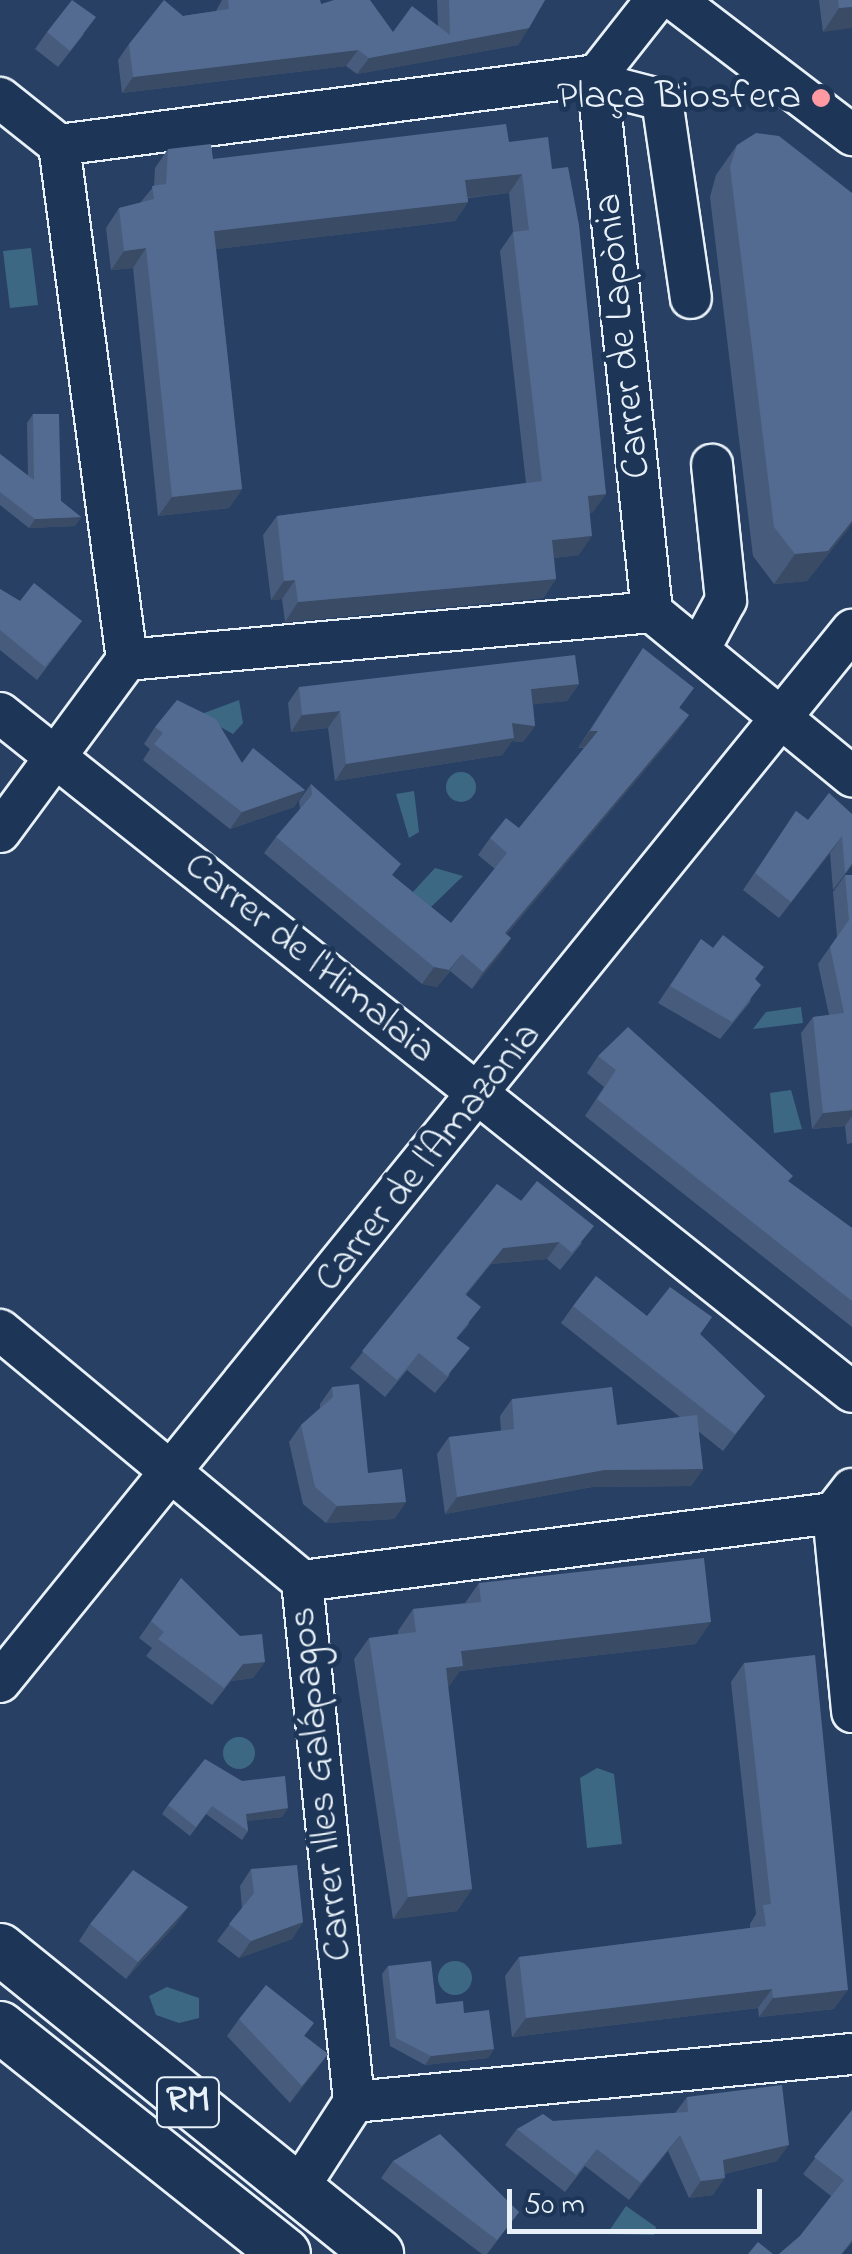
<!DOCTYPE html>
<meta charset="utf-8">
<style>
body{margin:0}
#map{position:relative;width:852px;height:2254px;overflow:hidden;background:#284063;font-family:"Indie Flower",sans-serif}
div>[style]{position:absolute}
.water>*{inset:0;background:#3d6883}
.round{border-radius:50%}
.roads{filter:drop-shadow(2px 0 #e8f1f8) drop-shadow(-2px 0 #e8f1f8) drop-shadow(0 2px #e8f1f8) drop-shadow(0 -2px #e8f1f8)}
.minor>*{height:40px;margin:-20px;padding:0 20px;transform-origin:20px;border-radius:20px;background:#1d3557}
.major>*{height:50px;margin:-25px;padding:0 25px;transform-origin:25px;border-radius:25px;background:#1d3557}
.wall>*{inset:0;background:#475c7d}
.shaded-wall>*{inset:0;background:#3a4b66}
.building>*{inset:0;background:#536b91}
.dots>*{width:28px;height:28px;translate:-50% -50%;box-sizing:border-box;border:5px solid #1d3557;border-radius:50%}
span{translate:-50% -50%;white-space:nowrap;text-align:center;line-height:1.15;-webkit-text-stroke:10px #1d3557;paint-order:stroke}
.shield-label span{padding:2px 8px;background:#1d3557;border:2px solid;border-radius:8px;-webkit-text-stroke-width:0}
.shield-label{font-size:38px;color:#e8f1f8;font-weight:700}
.poi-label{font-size:40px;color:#e8f1f8}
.right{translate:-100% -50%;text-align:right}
.street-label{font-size:40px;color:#e8f1f8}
.scale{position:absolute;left:507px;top:2189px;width:255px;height:45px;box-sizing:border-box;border:5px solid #e8f1f8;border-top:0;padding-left:12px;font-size:30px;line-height:35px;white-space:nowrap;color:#e8f1f8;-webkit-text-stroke:8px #1d3557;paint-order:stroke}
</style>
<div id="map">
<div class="water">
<i style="clip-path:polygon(31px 248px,38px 305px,10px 308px,3px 251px)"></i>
<i style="clip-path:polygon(239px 700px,243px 723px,233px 734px,199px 715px)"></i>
<i class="round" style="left:446px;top:772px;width:30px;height:30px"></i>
<i style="clip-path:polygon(414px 791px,419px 832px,409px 838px,396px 794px)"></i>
<i style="clip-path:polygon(435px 868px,463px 876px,429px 909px,411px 894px)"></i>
<i style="clip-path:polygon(801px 1007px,803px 1023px,753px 1029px,766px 1012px)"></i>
<i style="clip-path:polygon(791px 1090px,802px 1129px,774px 1133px,770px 1093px)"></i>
<i class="round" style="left:223px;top:1737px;width:32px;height:32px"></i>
<i style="clip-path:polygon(597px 1768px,614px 1774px,622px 1844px,587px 1848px,580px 1778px)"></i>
<i class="round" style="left:438px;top:1961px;width:34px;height:34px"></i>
<i style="clip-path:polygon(167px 1987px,199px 1998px,199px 2018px,179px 2023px,156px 2015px,149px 1996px)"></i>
<i style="clip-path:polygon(626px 2206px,656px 2227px,654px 2235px,607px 2234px)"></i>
</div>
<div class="roads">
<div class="minor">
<i style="left:675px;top:0;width:223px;rotate:37.3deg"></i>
<i style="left:597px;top:75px;width:95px;rotate:-51.8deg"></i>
<i style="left:0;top:98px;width:75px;rotate:38.5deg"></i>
<i style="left:600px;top:105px;width:25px;rotate:-40deg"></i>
<i style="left:619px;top:89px;width:44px;rotate:14.3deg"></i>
<i style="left:662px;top:100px;width:200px;rotate:81.7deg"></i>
<i style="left:652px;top:612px;width:259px;rotate:39.4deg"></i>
<i style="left:699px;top:650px;width:57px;rotate:-61.6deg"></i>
<i style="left:726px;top:600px;width:136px;rotate:-95.9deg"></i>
<i style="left:0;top:713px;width:1089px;rotate:38.55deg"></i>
<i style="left:0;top:832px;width:214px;rotate:-53.6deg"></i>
<i style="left:127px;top:660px;width:519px;rotate:-97.52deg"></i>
<i style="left:59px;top:145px;width:543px;rotate:-7.41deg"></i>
<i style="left:597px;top:75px;width:540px;rotate:84.15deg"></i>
<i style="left:652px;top:612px;width:527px;rotate:174.78deg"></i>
<i style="left:0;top:1330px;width:393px;rotate:39.7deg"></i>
<i style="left:852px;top:1489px;width:31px;rotate:128deg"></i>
<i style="left:833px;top:1513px;width:535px;rotate:172.7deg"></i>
<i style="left:302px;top:1581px;width:524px;rotate:84.3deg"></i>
<i style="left:354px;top:2102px;width:500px;rotate:-5.51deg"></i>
<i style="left:833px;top:1513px;width:200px;rotate:84.5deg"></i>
<i style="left:0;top:1682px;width:1354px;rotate:-51deg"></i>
<i style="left:297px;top:2190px;width:105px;rotate:-57.1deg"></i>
</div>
<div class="major">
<i style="left:0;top:1949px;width:486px;rotate:38.9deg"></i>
<i style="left:0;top:2027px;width:364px;rotate:38.5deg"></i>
</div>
</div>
<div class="wall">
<i style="clip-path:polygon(222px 0,320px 0,321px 4px,393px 32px,438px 26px,437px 0,545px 0,518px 45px,357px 74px,346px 66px,122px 93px,118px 60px,129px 44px,183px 16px,216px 11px)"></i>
<i style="clip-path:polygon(819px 0,852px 0,823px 32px)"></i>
<i style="clip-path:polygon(47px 32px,84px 34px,58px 67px,35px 49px)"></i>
<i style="clip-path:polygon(509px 142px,552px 169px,606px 494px,592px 513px,590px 513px,579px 555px,554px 558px,556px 579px,543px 598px,285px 622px,282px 599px,271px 600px,263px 535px,277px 516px,526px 483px,500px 251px,513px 232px,509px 193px,468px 198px,468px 202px,455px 221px,216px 249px,242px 489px,229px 508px,158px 516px,133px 268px,111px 270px,106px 228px,119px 208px,140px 203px,154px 186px,155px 168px,168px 149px,213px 159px)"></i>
<i style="clip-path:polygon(737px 145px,852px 193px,852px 524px,807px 581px,774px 584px,753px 556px,710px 197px,716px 175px)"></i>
<i style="clip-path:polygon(33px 414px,61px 501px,81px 517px,75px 526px,29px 528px,0 505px,0 454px,28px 476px,27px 423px)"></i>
<i style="clip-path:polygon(0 589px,20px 601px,82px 621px,37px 680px,0 650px)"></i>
<i style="clip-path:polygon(643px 648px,680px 708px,689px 715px,677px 732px,506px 935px,511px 938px,472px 989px,450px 971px,437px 987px,422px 984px,264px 853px,276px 837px,300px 809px,299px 801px,311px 784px,393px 876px,451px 923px,495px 869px,478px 855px,490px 838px,519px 828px,584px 748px,578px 748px)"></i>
<i style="clip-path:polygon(579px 684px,567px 701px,533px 704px,535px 726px,523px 742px,512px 741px,502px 755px,335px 781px,328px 728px,291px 732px,288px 703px,299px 687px)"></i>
<i style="clip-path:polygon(155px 727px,242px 763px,305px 790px,294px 807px,230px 829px,143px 760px,150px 749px,144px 744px)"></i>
<i style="clip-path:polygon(829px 793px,852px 865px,833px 890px,830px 853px,779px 918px,743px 890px,796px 811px,808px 820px)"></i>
<i style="clip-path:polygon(845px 875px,852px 875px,852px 1143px,847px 1144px,845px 1126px,812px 1129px,801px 1033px,813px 1017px,829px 1015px,818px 964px,837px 937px,833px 892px)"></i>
<i style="clip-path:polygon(701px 939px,755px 980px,750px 1002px,720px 1039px,658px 1003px)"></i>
<i style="clip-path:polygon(598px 1056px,788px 1182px,852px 1228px,852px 1327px,585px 1116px,604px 1087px,587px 1073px)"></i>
<i style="clip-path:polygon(497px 1184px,582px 1243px,560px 1270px,547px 1259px,491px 1264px,466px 1295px,469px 1324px,457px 1338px,449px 1376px,435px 1393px,407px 1370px,385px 1397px,350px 1368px)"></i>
<i style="clip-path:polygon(573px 1306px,647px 1316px,712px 1317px,700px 1334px,765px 1396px,723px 1451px,698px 1431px,703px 1469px,691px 1486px,592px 1487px,445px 1514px,437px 1454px,449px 1437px,501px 1431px,500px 1416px,512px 1399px,617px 1425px,680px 1417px,561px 1323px)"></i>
<i style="clip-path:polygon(332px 1387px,368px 1473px,406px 1502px,394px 1519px,326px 1523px,303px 1504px,289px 1442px,301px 1425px,320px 1408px,320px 1404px)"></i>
<i style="clip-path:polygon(181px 1578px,265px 1662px,253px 1678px,231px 1681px,212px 1705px,146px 1656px,152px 1648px,139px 1638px)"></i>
<i style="clip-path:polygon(479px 1583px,696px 1644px,460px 1671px,448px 1687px,472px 1889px,457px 1911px,393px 1919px,354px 1659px,369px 1638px,398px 1634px,398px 1631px,413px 1609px,465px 1603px)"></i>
<i style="clip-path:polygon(744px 1663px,834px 2009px,759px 2017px,758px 2008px,512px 2037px,505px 1976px,519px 1957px,750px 1928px,750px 1924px,756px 1914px,731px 1682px)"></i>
<i style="clip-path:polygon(168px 1805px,288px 1808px,282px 1817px,247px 1821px,248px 1831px,242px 1840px,206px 1814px,190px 1836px,162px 1814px)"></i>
<i style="clip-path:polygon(251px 1869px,303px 1922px,292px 1939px,239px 1958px,217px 1941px,242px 1908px,240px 1886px)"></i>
<i style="clip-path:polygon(188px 1907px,176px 1924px,126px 1979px,79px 1941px,90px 1924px)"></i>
<i style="clip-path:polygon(388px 1966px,436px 2004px,464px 2013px,494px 2049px,488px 2058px,425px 2065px,390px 2046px,382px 1974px)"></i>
<i style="clip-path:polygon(239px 2019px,305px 2036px,328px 2054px,290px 2103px,227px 2036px)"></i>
<i style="clip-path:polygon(687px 2097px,777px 2161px,724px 2174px,713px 2195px,689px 2198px,668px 2151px,629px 2200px,585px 2166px,565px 2192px,505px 2145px,517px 2129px,553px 2121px,675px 2113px)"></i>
<i style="clip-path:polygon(852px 2110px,852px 2242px,842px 2254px,779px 2254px,800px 2236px,831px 2196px,803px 2174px)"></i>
<i style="clip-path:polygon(393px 2161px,519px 2212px,487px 2254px,482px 2254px,381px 2178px)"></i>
</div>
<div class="shaded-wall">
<i style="clip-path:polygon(852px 7px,852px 28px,823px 32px,839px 8px)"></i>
<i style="clip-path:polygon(529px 28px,518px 45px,357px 74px,369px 58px)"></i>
<i style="clip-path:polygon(358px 50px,346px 66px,122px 93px,133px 77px)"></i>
<i style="clip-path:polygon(522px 174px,509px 193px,452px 199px,465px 180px)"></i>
<i style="clip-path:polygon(468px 202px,455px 221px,201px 251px,214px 231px)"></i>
<i style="clip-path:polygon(146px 248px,133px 268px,111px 270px,124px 251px)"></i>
<i style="clip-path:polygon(242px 489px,229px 508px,158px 516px,172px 497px)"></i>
<i style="clip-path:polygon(606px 494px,592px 513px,574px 515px,588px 496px)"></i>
<i style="clip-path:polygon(81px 517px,75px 526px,29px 528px,35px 519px)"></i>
<i style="clip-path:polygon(852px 521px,852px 524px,807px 581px,774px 584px,795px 554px)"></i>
<i style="clip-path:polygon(592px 536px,579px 555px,538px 560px,552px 540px)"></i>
<i style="clip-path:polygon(556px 579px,543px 598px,285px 622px,298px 602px)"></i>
<i style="clip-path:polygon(295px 580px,282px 599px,271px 600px,284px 581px)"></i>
<i style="clip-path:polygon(579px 684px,567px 701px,519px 706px,531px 689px)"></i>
<i style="clip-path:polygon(340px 711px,328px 728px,291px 732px,302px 715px)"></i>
<i style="clip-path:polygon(689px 715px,677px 732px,493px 950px,505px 933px)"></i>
<i style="clip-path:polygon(512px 723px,535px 726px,523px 742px,512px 741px,502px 755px,335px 781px,346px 764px)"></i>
<i style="clip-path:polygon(590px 731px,598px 731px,586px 747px,578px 748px)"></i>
<i style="clip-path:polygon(305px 790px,294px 807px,230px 829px,242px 812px)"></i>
<i style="clip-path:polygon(842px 836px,830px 853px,779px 918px,791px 902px)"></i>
<i style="clip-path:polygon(511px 938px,500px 955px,472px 989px,483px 972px)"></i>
<i style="clip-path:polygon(462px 954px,437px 987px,422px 984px,434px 967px)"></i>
<i style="clip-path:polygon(852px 1110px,852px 1116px,845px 1126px,812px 1129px,823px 1113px)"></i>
<i style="clip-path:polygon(559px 1242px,547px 1259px,491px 1264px,453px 1311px,503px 1248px)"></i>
<i style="clip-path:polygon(703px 1469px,691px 1486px,592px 1487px,445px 1514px,457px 1497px,604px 1470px)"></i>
<i style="clip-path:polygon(406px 1502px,394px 1519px,326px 1523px,337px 1506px)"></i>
<i style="clip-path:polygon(711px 1622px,696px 1644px,460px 1671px,448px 1688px,446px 1668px,461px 1651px)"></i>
<i style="clip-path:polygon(265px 1662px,253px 1678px,231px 1681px,212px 1705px,243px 1664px)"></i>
<i style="clip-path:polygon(288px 1808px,282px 1817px,240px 1822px,246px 1814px)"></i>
<i style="clip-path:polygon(472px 1889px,457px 1911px,393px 1919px,408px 1897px)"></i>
<i style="clip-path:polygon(188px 1907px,176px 1924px,126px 1979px,138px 1962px)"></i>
<i style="clip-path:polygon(303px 1922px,292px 1939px,239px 1958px,251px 1941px)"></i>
<i style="clip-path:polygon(772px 1989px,758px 2008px,512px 2037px,526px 2018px)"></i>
<i style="clip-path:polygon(848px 1990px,834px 2009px,759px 2017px,773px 1998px)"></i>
<i style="clip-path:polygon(494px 2049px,488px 2058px,425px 2065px,431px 2056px)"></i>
<i style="clip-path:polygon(328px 2054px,316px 2071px,290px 2103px,302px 2086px)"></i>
<i style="clip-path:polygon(680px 2135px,668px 2151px,629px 2200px,641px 2183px)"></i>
<i style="clip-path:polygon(789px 2145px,777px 2161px,711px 2177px,723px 2160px)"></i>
<i style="clip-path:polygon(725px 2178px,713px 2195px,689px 2198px,701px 2181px)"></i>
</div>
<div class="building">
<i style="clip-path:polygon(72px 0,96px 17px,70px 51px,47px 32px)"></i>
<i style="clip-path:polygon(164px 0,183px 16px,229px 9px,228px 0,320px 0,321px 4px,334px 0,370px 0,393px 32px,412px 6px,450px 35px,449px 0,545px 0,529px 28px,369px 58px,358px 50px,133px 77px,129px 44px)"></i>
<i style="clip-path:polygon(838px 0,852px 0,852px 7px,839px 8px)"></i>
<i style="clip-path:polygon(506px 124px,509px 142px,548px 137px,552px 169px,568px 167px,579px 225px,606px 494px,588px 496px,592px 536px,552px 540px,556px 579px,298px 602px,295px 580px,284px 581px,277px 516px,542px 481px,513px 232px,529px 230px,522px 174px,465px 180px,468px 202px,214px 231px,242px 489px,172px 497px,146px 248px,124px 251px,119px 208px,154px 199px,152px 186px,166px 184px,168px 149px,211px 144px,213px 159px)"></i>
<i style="clip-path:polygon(756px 133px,779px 136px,852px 193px,852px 521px,828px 551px,795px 554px,774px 527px,730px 167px,737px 145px)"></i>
<i style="clip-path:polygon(33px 414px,59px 414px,61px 501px,81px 517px,35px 519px,0 492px,0 454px,34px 480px)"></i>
<i style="clip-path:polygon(34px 583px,82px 621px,45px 667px,0 630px,0 589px,20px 601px)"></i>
<i style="clip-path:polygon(643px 648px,694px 688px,679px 708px,689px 715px,505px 933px,511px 938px,483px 972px,462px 954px,449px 970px,434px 967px,276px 837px,312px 795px,311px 784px,401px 864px,392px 875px,451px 923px,507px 853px,490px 838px,506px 818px,519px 828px,598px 731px,590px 731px)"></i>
<i style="clip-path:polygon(575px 655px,579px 684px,531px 689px,535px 726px,512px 723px,514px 738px,346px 764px,340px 711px,302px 715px,299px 687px)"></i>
<i style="clip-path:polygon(177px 700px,216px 719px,242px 763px,253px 748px,305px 790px,242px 812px,154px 744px,163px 733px,155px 727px)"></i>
<i style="clip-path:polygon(829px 793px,852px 814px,852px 863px,845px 873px,842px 836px,791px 902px,755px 873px,796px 811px,808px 820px)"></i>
<i style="clip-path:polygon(845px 875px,852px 875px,852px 1110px,823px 1113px,813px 1017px,844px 1013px,830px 947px,849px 920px)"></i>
<i style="clip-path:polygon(723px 935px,764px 967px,755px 979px,761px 985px,732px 1022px,670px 986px,701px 939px,713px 948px)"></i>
<i style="clip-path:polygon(628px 1027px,793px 1176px,788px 1181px,852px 1228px,852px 1301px,597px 1099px,616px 1070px,598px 1056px)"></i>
<i style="clip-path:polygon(537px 1181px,594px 1226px,572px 1253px,559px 1242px,503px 1248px,465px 1294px,481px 1307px,456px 1338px,470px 1348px,447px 1376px,419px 1353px,397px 1380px,362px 1351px,497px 1184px,521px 1201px)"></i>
<i style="clip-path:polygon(596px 1276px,647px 1316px,670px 1287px,712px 1317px,700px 1334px,765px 1396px,735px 1434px,573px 1306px)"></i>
<i style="clip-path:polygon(359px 1384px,368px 1473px,402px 1469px,406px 1502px,337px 1506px,315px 1487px,301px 1425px,333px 1397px,332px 1387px)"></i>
<i style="clip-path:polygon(612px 1387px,617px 1425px,697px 1415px,703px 1469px,604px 1470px,457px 1497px,449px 1437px,514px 1429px,512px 1399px)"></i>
<i style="clip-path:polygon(704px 1558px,711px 1622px,461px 1651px,463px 1666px,446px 1668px,472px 1889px,408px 1897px,369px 1638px,416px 1632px,413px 1609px,481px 1602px,479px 1583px)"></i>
<i style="clip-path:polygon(181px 1578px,240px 1636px,262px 1634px,265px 1662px,243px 1664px,224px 1688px,158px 1639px,164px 1632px,151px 1621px)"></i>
<i style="clip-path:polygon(815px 1655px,848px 1990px,773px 1998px,772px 1989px,526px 2018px,519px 1957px,766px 1926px,763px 1905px,771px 1904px,744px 1663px)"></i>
<i style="clip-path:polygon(205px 1759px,242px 1781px,285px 1776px,288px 1808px,246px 1814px,248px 1831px,212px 1806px,196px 1827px,168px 1805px)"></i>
<i style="clip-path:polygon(297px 1865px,303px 1922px,251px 1941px,229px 1924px,254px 1893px,251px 1869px)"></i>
<i style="clip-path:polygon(133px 1870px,188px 1907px,138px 1962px,90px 1924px)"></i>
<i style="clip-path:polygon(431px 1961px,436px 2004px,463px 2001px,464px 2013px,489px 2010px,494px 2049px,431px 2056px,396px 2038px,388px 1966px)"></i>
<i style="clip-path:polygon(266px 1985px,314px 2023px,304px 2036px,328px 2054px,302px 2086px,239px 2019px)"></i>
<i style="clip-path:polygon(782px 2085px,789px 2145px,723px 2160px,725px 2178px,701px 2181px,680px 2135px,641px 2183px,597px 2149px,576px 2175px,517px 2129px,543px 2114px,553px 2121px,688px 2112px,687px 2097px)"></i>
<i style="clip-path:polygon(852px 2110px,852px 2240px,841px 2254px,779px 2254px,800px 2236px,844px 2180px,814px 2157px)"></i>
<i style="clip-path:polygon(440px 2134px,519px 2212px,497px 2240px,393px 2161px)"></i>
<i style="clip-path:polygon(758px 2242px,773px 2254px,748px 2254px)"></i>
</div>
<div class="dots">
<i style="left:821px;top:98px;background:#ff9aa2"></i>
</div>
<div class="shield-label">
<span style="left:188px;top:2102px">RM</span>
</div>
<div class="poi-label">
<span class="right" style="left:801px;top:98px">Plaça Biosfera</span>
</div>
<div class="street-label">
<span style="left:624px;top:336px;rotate:-96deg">Carrer de Lapònia</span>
<span style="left:309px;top:959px;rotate:39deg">Carrer de l'Himalaia</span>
<span style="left:429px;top:1158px;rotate:-51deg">Carrer de l'Amazònia</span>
<span style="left:322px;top:1784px;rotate:-96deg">Carrer Illes Galápagos</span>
</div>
<div class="scale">50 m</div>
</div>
